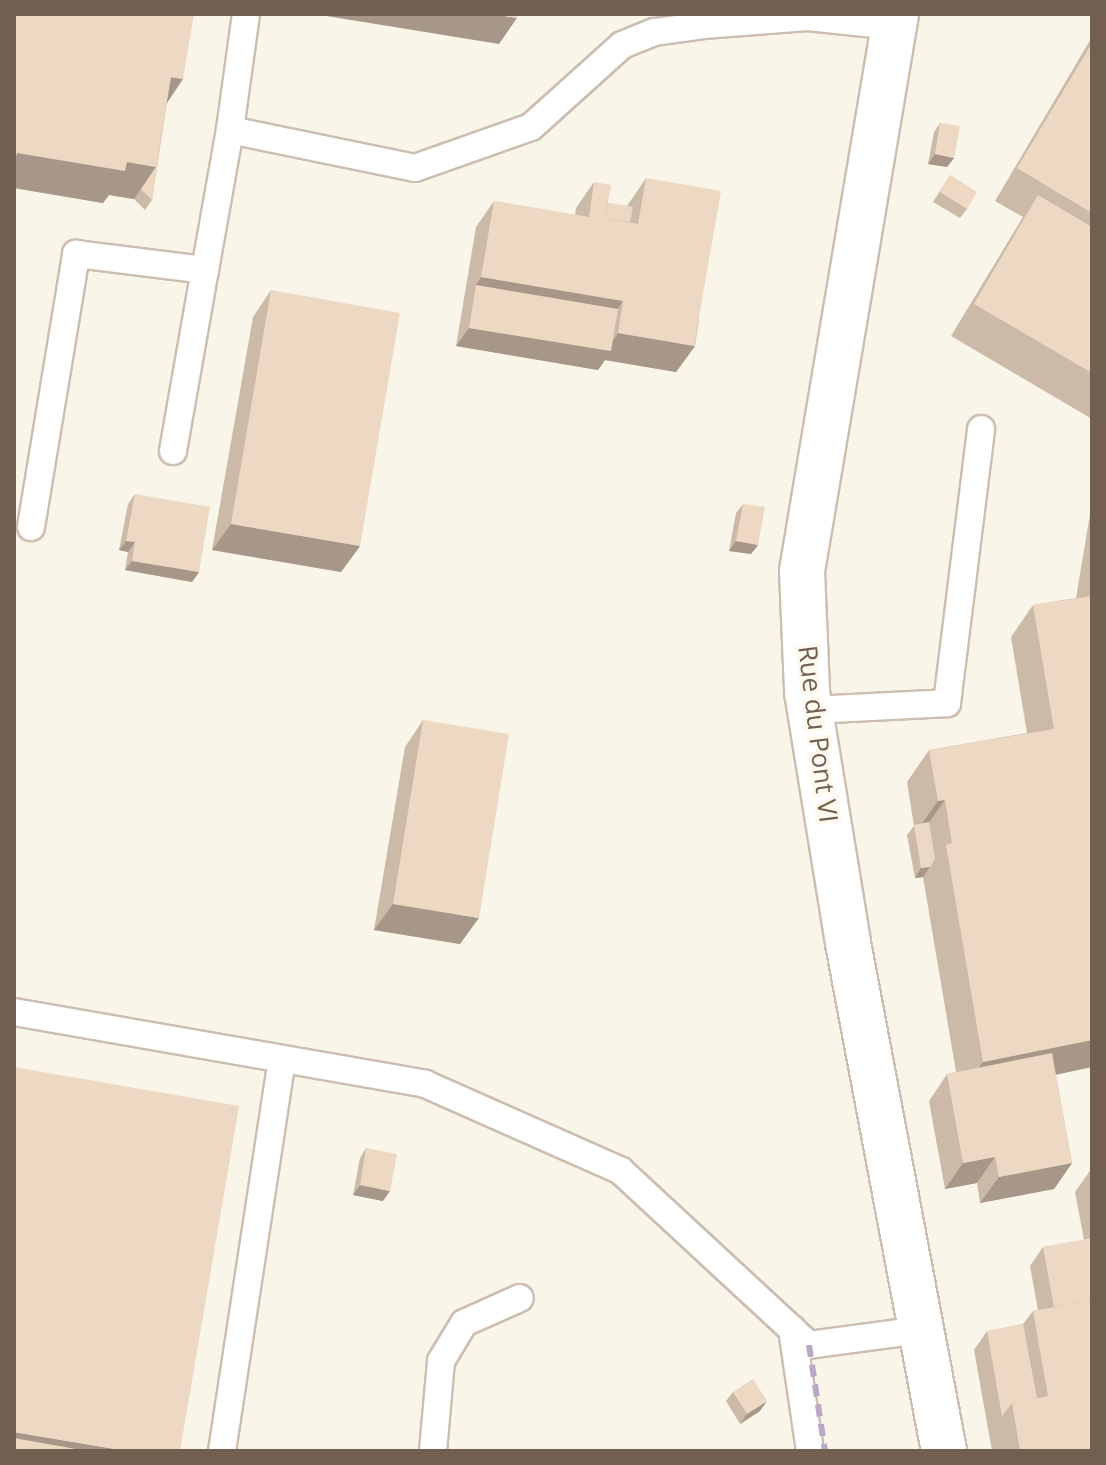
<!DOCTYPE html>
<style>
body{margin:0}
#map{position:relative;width:1106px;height:1465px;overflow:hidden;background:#faf5e9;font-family:"Open Sans",sans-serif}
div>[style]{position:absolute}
.roads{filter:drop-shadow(2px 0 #ccbeb0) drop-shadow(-2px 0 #ccbeb0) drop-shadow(0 2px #ccbeb0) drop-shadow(0 -2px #ccbeb0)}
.service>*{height:26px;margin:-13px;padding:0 13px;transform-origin:13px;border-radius:13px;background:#fff}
.minor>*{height:44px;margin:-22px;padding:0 22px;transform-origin:22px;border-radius:22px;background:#fff}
.rail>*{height:6px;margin-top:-3px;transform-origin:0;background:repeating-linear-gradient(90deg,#baa8c4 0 12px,transparent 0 20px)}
.wall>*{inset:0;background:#ccbaa8}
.shaded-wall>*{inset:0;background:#a69788}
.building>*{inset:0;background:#edd8c3}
span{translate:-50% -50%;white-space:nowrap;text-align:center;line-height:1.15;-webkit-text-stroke:7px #fdf9ef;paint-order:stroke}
.street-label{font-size:26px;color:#725f4f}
.frame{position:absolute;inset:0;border:16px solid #725f4f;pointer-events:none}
</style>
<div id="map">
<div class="roads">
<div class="service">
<i style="left:246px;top:14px;width:117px;rotate:97.9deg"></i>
<i style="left:230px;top:130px;width:189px;rotate:11.6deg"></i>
<i style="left:415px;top:168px;width:123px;rotate:-19.5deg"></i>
<i style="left:531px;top:127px;width:122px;rotate:-42deg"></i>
<i style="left:622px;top:45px;width:35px;rotate:-22deg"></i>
<i style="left:655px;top:32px;width:49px;rotate:-8.1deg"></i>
<i style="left:695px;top:14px;width:14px;rotate:51deg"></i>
<i style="left:704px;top:25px;width:104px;rotate:-4.4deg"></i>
<i style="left:808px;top:17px;width:86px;rotate:6deg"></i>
<i style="left:173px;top:451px;width:184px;rotate:-80deg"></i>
<i style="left:31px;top:527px;width:277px;rotate:-80.6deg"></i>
<i style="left:76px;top:254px;width:130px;rotate:7.1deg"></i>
<i style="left:205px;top:270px;width:142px;rotate:-79.9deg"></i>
<i style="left:810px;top:710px;width:137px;rotate:-2.9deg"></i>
<i style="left:947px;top:703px;width:276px;rotate:-82.9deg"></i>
<i style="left:14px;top:1012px;width:417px;rotate:9.9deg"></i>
<i style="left:425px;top:1084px;width:214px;rotate:23.9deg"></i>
<i style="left:621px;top:1171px;width:256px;rotate:42.8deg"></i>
<i style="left:809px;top:1345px;width:114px;rotate:-7.6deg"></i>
<i style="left:792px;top:1329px;width:123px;rotate:81.6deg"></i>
<i style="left:222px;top:1451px;width:396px;rotate:-81.3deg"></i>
<i style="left:433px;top:1451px;width:90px;rotate:-84.9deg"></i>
<i style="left:441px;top:1361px;width:44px;rotate:-58.8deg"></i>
<i style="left:464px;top:1323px;width:61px;rotate:-24.1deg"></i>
</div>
<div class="minor">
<i style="left:896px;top:14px;width:565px;rotate:99.58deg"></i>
<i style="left:802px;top:571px;width:121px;rotate:87.6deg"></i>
<i style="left:807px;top:692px;width:254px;rotate:80.7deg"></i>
<i style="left:848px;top:943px;width:517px;rotate:79.3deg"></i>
</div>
</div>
<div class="rail">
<i style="left:809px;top:1345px;width:107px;rotate:81.4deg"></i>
</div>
<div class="wall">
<i style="clip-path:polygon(14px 14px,167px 102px,152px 200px,145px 210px,134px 199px,109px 195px,103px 203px,14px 188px)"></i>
<i style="clip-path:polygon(1092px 37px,1092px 419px,951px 336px,1023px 217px,995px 201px)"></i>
<i style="clip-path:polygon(940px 123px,954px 158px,947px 167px,928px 164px,934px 132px)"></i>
<i style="clip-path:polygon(950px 175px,967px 209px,960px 218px,933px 202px)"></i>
<i style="clip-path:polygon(646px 178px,699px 320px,695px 346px,676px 372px,605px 360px,598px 370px,456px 346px,476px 227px,494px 201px,575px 215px,576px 208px,594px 182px,608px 203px,627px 206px)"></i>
<i style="clip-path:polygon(271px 290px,360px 546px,341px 572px,212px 550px,253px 317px)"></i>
<i style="clip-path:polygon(135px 494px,199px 572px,192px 582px,125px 570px,128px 552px,119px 550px,128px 504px)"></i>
<i style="clip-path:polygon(1092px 502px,1092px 1067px,1056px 1075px,1072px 1163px,1054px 1189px,980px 1203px,977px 1183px,945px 1189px,929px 1101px,947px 1074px,956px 1072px,923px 877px,915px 878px,907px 835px,914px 826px,907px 782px,929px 750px,1027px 733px,1011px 637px,1033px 605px,1076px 598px)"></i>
<i style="clip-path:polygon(743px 504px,758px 545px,751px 554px,729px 551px,736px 513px)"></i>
<i style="clip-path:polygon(423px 720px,460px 944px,374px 930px,405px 747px)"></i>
<i style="clip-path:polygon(366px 1148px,383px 1201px,353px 1195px,360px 1158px)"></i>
<i style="clip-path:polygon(1092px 1168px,1092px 1451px,992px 1451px,974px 1350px,987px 1331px,1023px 1324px,1033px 1311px,1038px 1310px,1030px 1266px,1043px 1247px,1084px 1240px,1075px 1192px)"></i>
<i style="clip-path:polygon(733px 1392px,760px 1411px,740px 1424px,726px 1401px)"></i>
</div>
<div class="shaded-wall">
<i style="clip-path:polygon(314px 14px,492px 14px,517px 18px,499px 44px)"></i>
<i style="clip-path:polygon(171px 77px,183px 79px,161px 112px)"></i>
<i style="clip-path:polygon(17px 153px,127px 162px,156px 167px,134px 199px,109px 195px,103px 203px,14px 188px,14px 157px)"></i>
<i style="clip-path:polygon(935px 154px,954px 158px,947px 167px,928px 164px)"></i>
<i style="clip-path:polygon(481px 277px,623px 301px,605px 328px,476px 285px)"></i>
<i style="clip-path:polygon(469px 328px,606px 350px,618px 333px,695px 346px,676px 372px,605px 360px,598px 370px,456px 346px)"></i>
<i style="clip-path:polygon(231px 524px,360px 546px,341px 572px,212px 550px)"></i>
<i style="clip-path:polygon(126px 541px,135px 542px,128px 552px,119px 550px)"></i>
<i style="clip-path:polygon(736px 541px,758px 545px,751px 554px,729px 551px)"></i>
<i style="clip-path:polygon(132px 561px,199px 572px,192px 582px,125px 570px)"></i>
<i style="clip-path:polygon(945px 800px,922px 832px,915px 834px,938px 801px)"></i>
<i style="clip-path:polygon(930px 867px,923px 877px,915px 878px,921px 868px)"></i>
<i style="clip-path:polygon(393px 904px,479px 918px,460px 944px,374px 930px)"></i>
<i style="clip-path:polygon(1092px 1040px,1092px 1067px,960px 1094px,983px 1062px)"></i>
<i style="clip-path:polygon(995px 1157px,977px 1183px,945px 1189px,963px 1163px)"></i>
<i style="clip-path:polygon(1072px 1163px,1054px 1189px,980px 1203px,999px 1177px)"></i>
<i style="clip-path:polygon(360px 1185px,390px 1191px,383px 1201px,353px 1195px)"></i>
<i style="clip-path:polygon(767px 1401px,760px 1411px,740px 1424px,747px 1414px)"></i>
<i style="clip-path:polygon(14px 1432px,127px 1451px,14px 1451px)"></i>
</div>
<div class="building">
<i style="clip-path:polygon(14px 14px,194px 14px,183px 79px,171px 77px,156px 167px,127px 162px,125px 171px,17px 153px,14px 165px)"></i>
<i style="clip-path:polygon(492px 14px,518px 14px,517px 18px)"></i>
<i style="clip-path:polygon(1092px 43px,1092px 213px,1017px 168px)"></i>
<i style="clip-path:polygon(167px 102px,152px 200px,141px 189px,156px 167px)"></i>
<i style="clip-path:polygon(940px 123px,960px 126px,954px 158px,935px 154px)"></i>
<i style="clip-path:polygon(950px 175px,977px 192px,967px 209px,940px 192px)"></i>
<i style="clip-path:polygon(646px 178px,721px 191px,694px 346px,618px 333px,623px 301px,481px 277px,494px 201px,589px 217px,594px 182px,611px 185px,605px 218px,638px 224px)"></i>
<i style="clip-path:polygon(1038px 195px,1092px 227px,1092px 373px,974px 304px)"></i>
<i style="clip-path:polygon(608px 203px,633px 207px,630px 222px,605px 218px)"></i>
<i style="clip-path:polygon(476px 285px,618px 309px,611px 351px,469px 328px)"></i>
<i style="clip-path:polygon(271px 290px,400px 313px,360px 546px,231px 524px)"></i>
<i style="clip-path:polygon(699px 320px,695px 346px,694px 346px)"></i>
<i style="clip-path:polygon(135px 494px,210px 507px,199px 572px,132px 561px,135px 542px,126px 541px)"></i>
<i style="clip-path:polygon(743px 504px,765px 507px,758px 545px,736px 541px)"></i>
<i style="clip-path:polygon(1092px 596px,1092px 1040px,983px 1062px,946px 845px,952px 843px,945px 800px,938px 801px,929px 750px,1054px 729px,1033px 605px)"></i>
<i style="clip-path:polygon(423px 720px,509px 734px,479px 918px,393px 904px)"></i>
<i style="clip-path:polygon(929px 822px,935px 859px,930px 867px,921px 868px,914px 825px)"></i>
<i style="clip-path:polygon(1052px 1053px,1072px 1163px,999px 1177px,995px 1157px,963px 1163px,947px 1074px)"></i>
<i style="clip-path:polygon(14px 1067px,239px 1106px,180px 1451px,127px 1451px,14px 1432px)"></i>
<i style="clip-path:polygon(366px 1148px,397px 1154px,390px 1191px,360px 1185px)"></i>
<i style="clip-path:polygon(1092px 1238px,1092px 1300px,1054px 1307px,1043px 1247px)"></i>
<i style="clip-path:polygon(1092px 1300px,1092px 1451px,1020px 1451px,1012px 1403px,1048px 1396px,1033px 1311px)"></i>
<i style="clip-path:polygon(1023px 1324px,1037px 1398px,1012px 1403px,1002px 1416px,987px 1331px)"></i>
<i style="clip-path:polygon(753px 1379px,767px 1401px,747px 1414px,733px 1392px)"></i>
<i style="clip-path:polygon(14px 1438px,87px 1451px,14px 1451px)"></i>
</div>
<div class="street-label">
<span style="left:818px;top:734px;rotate:83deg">Rue du Pont VI</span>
</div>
<div class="frame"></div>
</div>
